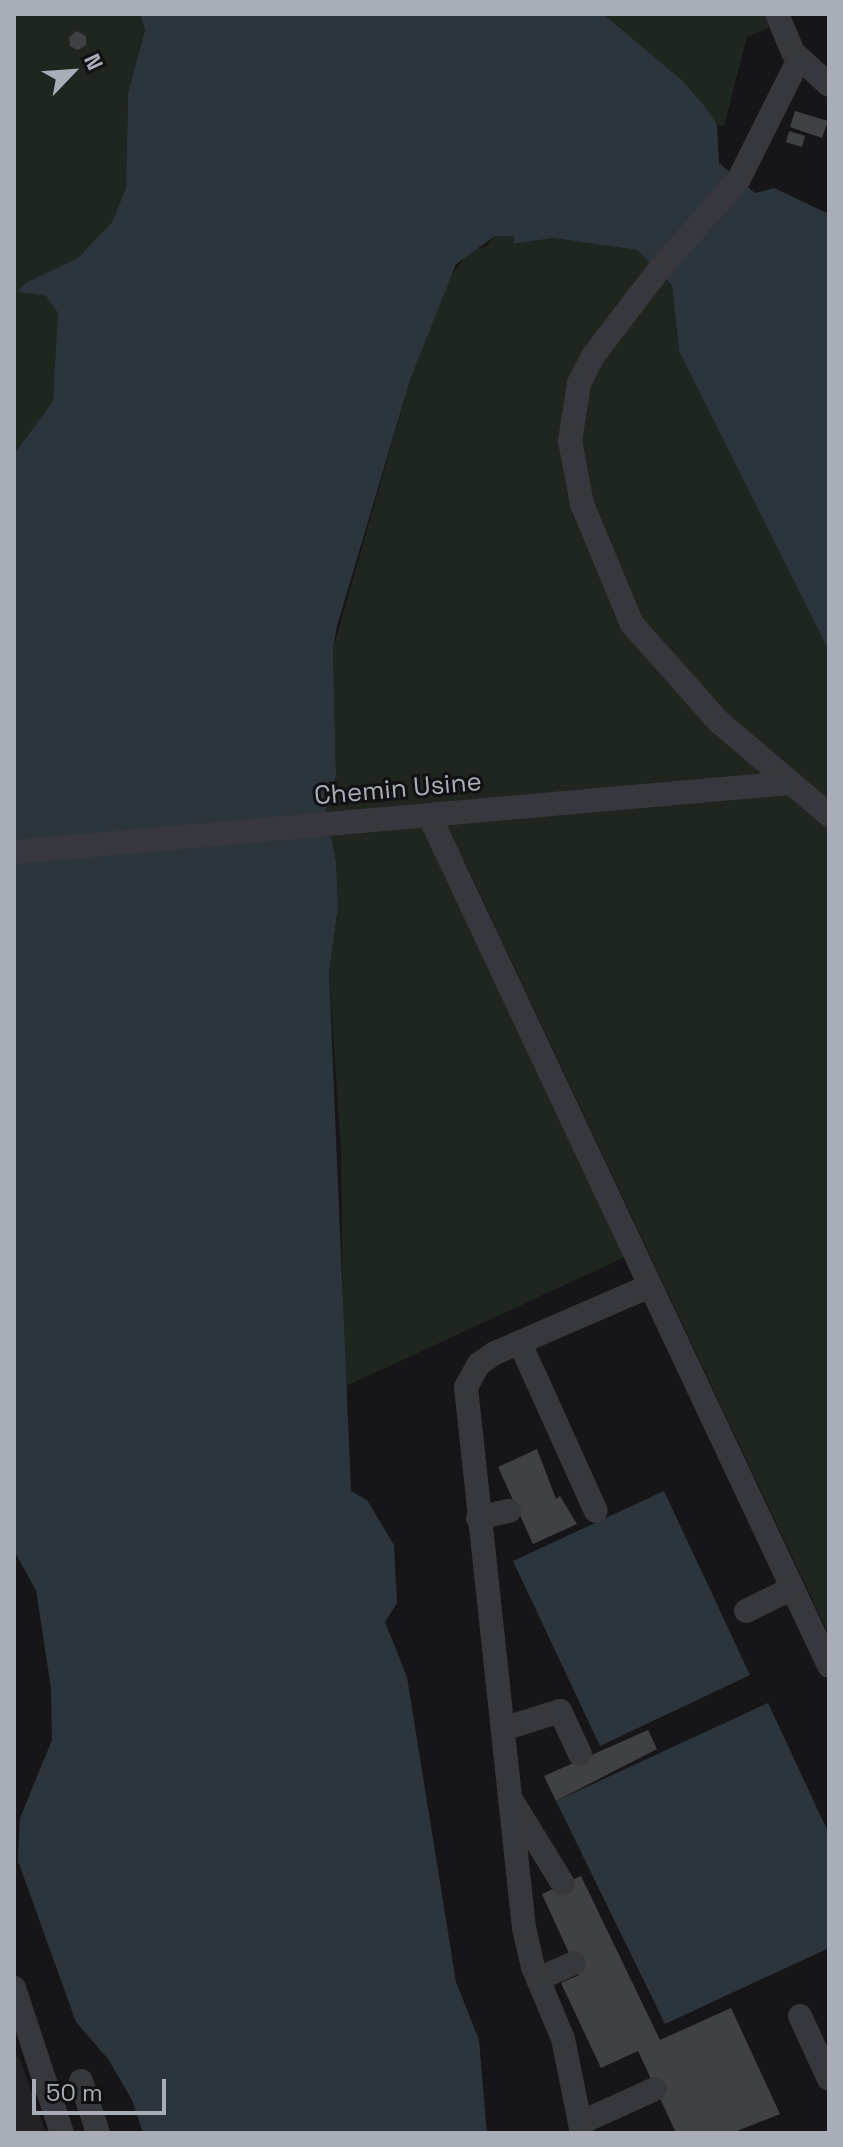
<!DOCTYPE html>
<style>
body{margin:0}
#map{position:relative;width:843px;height:2147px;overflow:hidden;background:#161618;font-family:"Space Grotesk",sans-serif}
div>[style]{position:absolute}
.built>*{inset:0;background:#222225}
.green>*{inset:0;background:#1e261f}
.water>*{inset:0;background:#2c353c}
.building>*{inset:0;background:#404145}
.minor>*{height:24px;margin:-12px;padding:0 12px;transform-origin:12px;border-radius:12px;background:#37383d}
span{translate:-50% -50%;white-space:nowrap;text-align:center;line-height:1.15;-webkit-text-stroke:6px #111113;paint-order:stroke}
.street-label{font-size:26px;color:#a8adb8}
.frame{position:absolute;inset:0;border:16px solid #a8adb8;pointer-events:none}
.north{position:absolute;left:32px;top:32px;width:80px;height:80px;-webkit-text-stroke:6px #111113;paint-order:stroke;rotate:65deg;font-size:22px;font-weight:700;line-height:32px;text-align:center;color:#a8adb8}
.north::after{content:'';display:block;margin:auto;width:28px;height:36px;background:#a8adb8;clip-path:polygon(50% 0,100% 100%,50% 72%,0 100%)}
.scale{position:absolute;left:32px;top:2079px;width:134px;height:36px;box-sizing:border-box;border:4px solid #a8adb8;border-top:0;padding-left:10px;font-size:24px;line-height:28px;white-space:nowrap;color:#a8adb8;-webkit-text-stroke:6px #111113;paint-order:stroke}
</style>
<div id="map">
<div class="built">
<i style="clip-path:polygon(14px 2054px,20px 2059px,46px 2133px,14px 2133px)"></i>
</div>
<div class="green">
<i style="clip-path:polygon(14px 14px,140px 14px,145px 30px,128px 93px,126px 188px,112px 222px,78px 258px,25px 283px,19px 292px,46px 296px,58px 313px,57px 351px,53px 401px,14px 454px)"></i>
<i style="clip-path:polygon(603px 14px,764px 14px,769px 28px,747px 37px,724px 126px,717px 125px,683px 81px)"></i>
<i style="clip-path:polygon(495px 236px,515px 236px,515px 244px,553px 238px,637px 250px,672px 285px,679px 351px,829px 651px,829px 1635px,464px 860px,444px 870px,625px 1257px,344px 1387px,341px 1152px,329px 973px,338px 907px,336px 861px,326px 811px,336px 775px,333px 649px,410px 380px,449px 279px,469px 251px,487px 246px)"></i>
</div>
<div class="water">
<i style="clip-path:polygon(140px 14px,603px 14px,683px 81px,706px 108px,717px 125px,719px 163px,755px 193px,774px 188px,829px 214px,829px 651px,679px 351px,672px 285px,637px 250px,553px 238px,514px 244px,514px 236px,495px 236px,456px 264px,410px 380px,337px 626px,333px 649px,336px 775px,326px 811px,336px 861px,338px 907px,329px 973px,351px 1491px,367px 1500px,394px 1545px,397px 1603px,385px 1622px,407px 1677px,456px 1982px,479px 2040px,487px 2133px,143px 2133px,132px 2100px,108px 2059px,76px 2022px,18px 1861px,20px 1818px,52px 1740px,51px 1688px,36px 1590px,14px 1551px,14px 454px,53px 401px,58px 313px,46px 296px,18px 292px,25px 283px,78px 258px,112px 222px,126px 188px,128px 93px,145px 30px)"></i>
<i style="clip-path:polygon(664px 1491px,750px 1675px,600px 1746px,513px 1561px)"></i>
<i style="clip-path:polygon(768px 1703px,829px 1834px,829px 1948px,665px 2024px,556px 1801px)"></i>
</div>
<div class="building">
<i style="clip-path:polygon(77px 31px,86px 36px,86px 45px,78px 50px,70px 46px,69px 37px)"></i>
<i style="clip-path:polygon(795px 111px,828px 121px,822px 138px,790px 127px)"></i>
<i style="clip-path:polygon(789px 131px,805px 136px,802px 147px,786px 142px)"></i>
<i style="clip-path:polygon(537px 1449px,556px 1499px,560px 1496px,577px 1524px,533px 1544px,498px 1467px)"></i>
<i style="clip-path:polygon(648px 1730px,657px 1749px,556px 1801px,544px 1776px)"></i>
<i style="clip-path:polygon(581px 1876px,660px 2040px,731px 2008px,780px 2114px,732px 2133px,676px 2133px,638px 2051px,601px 2068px,561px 1983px,579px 1975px,542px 1894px)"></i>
</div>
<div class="minor">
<i style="left:777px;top:14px;width:41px;rotate:67.2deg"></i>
<i style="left:793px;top:52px;width:49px;rotate:42.5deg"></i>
<i style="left:799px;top:59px;width:134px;rotate:116.6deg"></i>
<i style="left:739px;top:179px;width:123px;rotate:131.4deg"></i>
<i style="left:658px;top:271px;width:107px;rotate:127.4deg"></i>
<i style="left:593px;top:356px;width:30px;rotate:117deg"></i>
<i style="left:579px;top:383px;width:59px;rotate:98.8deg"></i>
<i style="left:570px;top:441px;width:64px;rotate:79.2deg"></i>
<i style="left:582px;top:504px;width:130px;rotate:67.4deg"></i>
<i style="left:632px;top:624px;width:131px;rotate:48.4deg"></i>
<i style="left:719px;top:722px;width:144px;rotate:40.2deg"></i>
<i style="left:429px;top:815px;width:940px;rotate:64.82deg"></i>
<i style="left:14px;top:852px;width:777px;rotate:-5.09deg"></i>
<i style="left:520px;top:1343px;width:184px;rotate:65.7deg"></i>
<i style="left:478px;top:1518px;width:32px;rotate:-13deg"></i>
<i style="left:746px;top:1611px;width:52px;rotate:-26.1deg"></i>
<i style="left:503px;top:1729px;width:60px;rotate:-17.5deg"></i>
<i style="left:560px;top:1711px;width:47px;rotate:65.1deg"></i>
<i style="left:512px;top:1801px;width:97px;rotate:58.4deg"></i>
<i style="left:538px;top:1979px;width:39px;rotate:-24deg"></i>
<i style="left:14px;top:1988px;width:153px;rotate:71.7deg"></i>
<i style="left:800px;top:2016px;width:69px;rotate:65.3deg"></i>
<i style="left:81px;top:2081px;width:55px;rotate:71.9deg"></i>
<i style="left:580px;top:2123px;width:82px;rotate:-24.4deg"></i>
<i style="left:582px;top:2133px;width:96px;rotate:-101.4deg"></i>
<i style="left:563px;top:2039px;width:78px;rotate:-112.6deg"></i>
<i style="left:533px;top:1967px;width:40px;rotate:-103deg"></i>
<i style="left:524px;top:1928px;width:544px;rotate:-96.12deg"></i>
<i style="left:466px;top:1387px;width:26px;rotate:-61deg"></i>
<i style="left:479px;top:1364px;width:19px;rotate:-35deg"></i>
<i style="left:495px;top:1353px;width:169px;rotate:-23.4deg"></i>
</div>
<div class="street-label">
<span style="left:398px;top:789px;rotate:-5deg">Chemin Usine</span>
</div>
<div class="frame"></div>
<div class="north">N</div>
<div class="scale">50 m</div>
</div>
